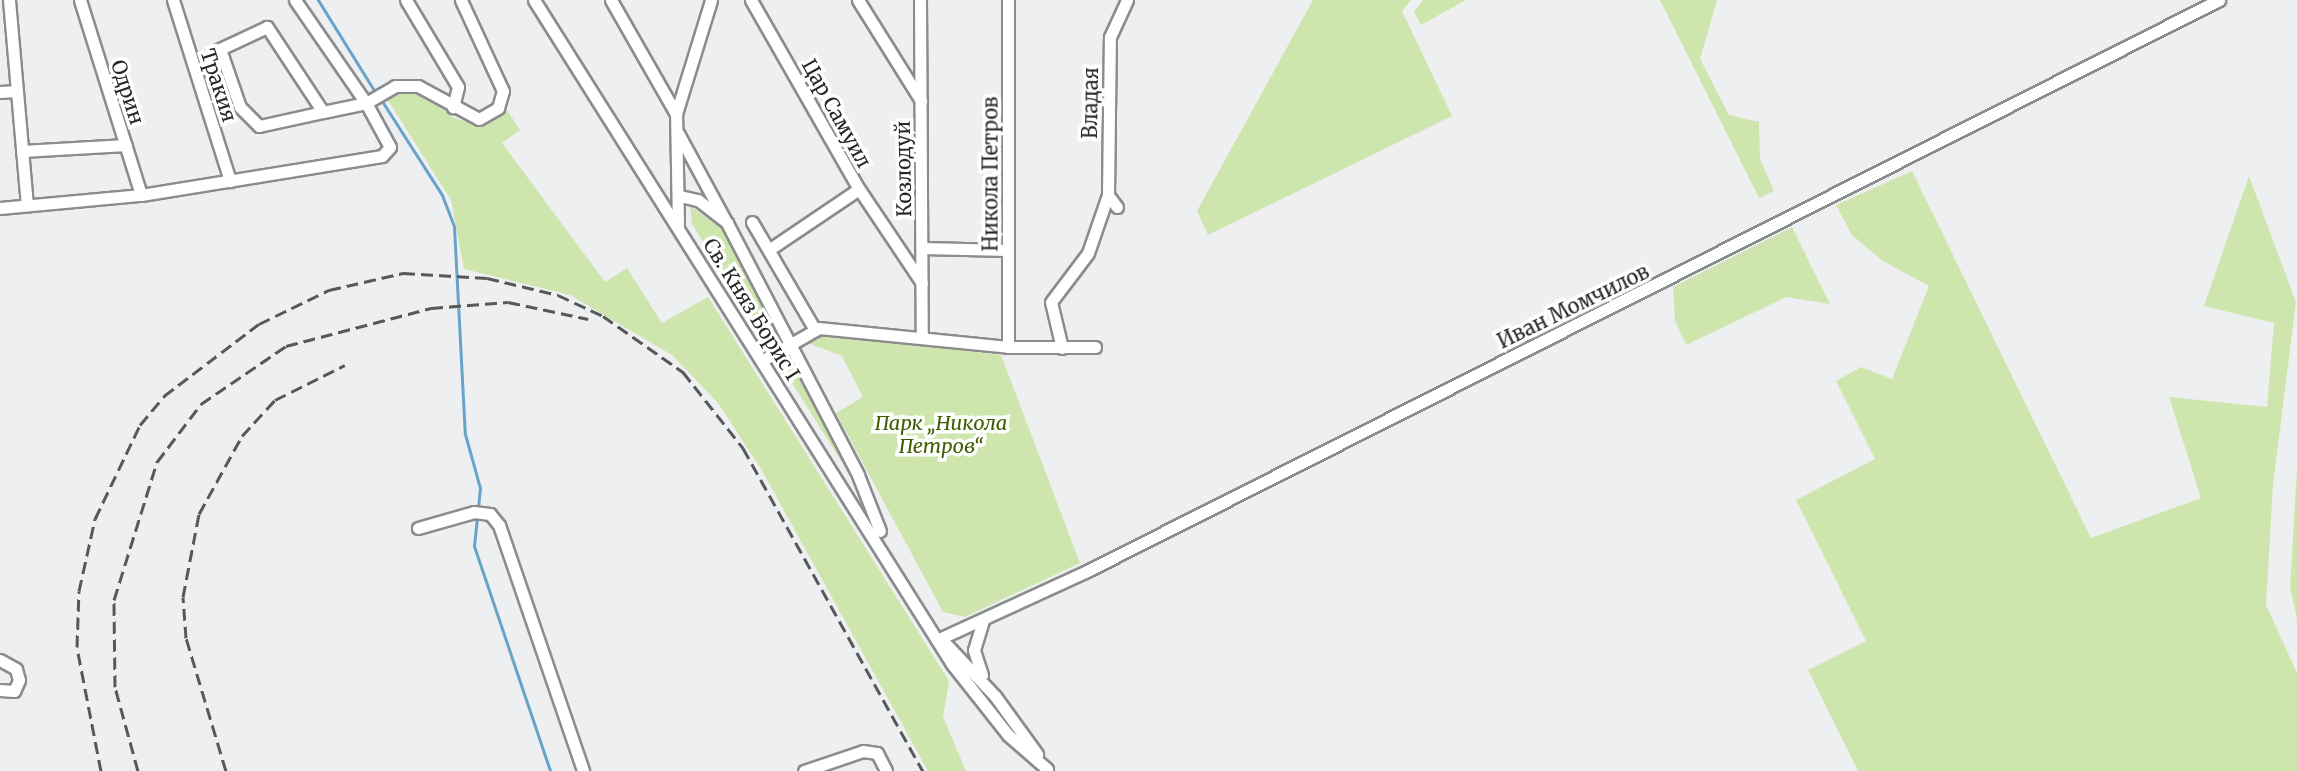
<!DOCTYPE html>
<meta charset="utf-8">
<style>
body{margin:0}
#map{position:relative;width:2297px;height:771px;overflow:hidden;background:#eeeff1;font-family:Merriweather,serif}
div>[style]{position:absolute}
.green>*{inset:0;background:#cee6ad}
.stream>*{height:3px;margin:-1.5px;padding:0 1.5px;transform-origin:1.5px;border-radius:1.5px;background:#69a3ca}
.roads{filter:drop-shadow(2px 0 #8b8c8e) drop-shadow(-2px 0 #8b8c8e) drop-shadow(0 2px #8b8c8e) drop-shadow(0 -2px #8b8c8e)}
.minor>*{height:11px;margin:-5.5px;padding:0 5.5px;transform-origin:5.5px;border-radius:5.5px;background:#fff}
.rail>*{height:3px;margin-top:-1.5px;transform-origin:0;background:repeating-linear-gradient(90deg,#575859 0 12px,transparent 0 18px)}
span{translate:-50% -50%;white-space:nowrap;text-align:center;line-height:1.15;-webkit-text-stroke:7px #fff;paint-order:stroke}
.street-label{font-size:20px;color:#252626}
.park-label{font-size:20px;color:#425d00;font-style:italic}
</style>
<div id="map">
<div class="green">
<i style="clip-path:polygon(1313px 0,1411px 0,1402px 11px,1452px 116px,1208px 235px,1197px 211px)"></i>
<i style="clip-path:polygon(1423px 0,1466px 0,1421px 25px,1414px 12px)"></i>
<i style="clip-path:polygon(1660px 0,1717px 0,1700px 59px,1729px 115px,1759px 122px,1760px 159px,1774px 191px,1759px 198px)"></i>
<i style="clip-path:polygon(396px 91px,424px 93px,452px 117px,475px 125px,493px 119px,504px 105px,520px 130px,502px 143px,605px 282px,627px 268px,662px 323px,708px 297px,949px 681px,943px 717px,966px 771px,928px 771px,761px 469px,718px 403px,672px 355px,570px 295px,464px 269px,451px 200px,386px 97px)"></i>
<i style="clip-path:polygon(1912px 171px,2091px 538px,2201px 498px,2169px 397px,2267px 407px,2274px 323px,2204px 306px,2249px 176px,2296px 302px,2273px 485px,2266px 605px,2297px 673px,2297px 771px,1858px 771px,1808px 670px,1866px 641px,1796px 500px,1875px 459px,1836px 381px,1861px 367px,1892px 379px,1929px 286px,1883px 261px,1852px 235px,1836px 205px)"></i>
<i style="clip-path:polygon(690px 206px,721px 228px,782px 345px,771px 350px,692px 224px)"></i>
<i style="clip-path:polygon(1792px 227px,1830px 304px,1786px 297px,1686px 345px,1675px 321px,1673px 287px)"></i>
<i style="clip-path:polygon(824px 334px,1001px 355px,1080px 563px,965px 617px,943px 612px,836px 413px,863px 397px,842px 356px,808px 343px)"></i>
<i style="clip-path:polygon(786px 354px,855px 477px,853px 480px,777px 359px)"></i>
<i style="clip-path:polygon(2297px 469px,2297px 619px,2290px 587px)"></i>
</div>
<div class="stream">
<i style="left:318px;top:0;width:108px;rotate:58.2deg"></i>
<i style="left:380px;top:98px;width:115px;rotate:57.4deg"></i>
<i style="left:442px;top:195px;width:34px;rotate:69deg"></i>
<i style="left:454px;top:227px;width:207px;rotate:87deg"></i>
<i style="left:465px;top:434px;width:56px;rotate:74.5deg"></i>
<i style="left:480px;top:488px;width:58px;rotate:95.9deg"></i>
<i style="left:474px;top:546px;width:237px;rotate:71.3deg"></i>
</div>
<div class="roads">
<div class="minor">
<i style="left:9px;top:0;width:206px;rotate:85deg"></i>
<i style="left:80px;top:0;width:204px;rotate:72.6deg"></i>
<i style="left:173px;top:0;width:190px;rotate:72.5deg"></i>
<i style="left:406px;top:0;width:101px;rotate:59.1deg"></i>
<i style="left:458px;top:87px;width:21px;rotate:104deg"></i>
<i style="left:534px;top:0;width:785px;rotate:57.81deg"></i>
<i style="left:952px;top:664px;width:90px;rotate:51.7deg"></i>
<i style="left:1008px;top:735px;width:52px;rotate:41.1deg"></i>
<i style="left:611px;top:0;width:131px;rotate:60.3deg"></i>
<i style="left:751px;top:0;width:218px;rotate:60.3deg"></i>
<i style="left:859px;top:189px;width:113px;rotate:56.2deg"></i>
<i style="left:858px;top:0;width:119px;rotate:58deg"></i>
<i style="left:920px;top:0;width:338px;rotate:89.7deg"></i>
<i style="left:0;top:92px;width:17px;rotate:-3deg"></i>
<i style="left:323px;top:112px;width:102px;rotate:-123.4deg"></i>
<i style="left:267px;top:27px;width:52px;rotate:154.9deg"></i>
<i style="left:220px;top:49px;width:61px;rotate:71deg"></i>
<i style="left:240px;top:107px;width:27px;rotate:45deg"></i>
<i style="left:259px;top:126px;width:66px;rotate:-12.3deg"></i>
<i style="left:323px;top:112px;width:44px;rotate:-11.8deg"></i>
<i style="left:366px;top:103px;width:34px;rotate:-30deg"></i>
<i style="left:395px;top:86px;width:23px"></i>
<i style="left:418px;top:86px;width:69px;rotate:28.4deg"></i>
<i style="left:479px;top:119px;width:22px;rotate:-30deg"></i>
<i style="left:498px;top:108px;width:18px;rotate:-74deg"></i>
<i style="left:503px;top:91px;width:100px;rotate:-114.8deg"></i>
<i style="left:678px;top:133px;width:99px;rotate:61.6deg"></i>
<i style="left:22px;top:151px;width:104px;rotate:-3.3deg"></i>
<i style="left:680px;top:196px;width:18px;rotate:13deg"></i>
<i style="left:698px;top:200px;width:37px;rotate:38deg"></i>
<i style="left:727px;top:223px;width:284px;rotate:62.5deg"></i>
<i style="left:858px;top:475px;width:60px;rotate:68.6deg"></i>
<i style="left:1117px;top:207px;width:15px;rotate:-127deg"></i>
<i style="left:1108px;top:195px;width:158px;rotate:-89.3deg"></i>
<i style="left:1110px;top:37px;width:41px;rotate:-65.3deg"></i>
<i style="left:0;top:208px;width:142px;rotate:-5.3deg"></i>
<i style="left:141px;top:195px;width:244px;rotate:-9.2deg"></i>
<i style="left:382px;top:156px;width:12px;rotate:-48deg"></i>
<i style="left:390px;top:147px;width:50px;rotate:-118.6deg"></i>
<i style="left:366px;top:103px;width:125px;rotate:-124.6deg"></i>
<i style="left:752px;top:222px;width:125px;rotate:59.7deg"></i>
<i style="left:678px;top:225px;width:111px;rotate:-91deg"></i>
<i style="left:676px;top:114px;width:119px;rotate:-72.9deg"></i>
<i style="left:922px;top:248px;width:86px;rotate:1.3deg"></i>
<i style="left:770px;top:249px;width:107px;rotate:-34deg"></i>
<i style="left:1008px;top:347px;width:347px;rotate:-90deg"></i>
<i style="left:1062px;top:348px;width:47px;rotate:-103.4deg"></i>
<i style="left:1051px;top:302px;width:61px;rotate:-52.9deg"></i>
<i style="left:1088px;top:253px;width:61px;rotate:-71deg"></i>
<i style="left:763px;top:360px;width:64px;rotate:-29.7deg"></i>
<i style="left:819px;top:328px;width:190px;rotate:5.7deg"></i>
<i style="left:1008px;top:347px;width:87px"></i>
<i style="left:418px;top:528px;width:58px;rotate:-15.9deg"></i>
<i style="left:474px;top:512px;width:16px;rotate:7deg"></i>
<i style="left:490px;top:514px;width:14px;rotate:51deg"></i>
<i style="left:499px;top:525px;width:260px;rotate:71.1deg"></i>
<i style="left:939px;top:639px;width:163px;rotate:-24.7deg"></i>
<i style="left:1087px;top:571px;width:1268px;rotate:-26.77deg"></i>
<i style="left:946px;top:644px;width:71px;rotate:46.7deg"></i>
<i style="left:995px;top:696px;width:72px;rotate:54.1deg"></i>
<i style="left:0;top:660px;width:18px;rotate:29deg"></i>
<i style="left:16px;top:669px;width:11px;rotate:75deg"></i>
<i style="left:19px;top:680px;width:12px;rotate:114deg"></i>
<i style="left:14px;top:691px;width:14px;rotate:-176deg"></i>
<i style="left:982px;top:675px;width:26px;rotate:-108deg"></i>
<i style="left:974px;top:650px;width:30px;rotate:-73deg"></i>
<i style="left:804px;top:771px;width:62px;rotate:-18.7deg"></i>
<i style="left:863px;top:751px;width:14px;rotate:8deg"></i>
<i style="left:877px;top:753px;width:20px;rotate:63deg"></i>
</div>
</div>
<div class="rail">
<i style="left:101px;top:771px;width:126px;rotate:-101deg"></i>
<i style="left:77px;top:647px;width:56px;rotate:-88deg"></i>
<i style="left:79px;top:591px;width:74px;rotate:-77.5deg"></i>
<i style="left:95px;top:519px;width:104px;rotate:-64.4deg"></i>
<i style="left:140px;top:425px;width:38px;rotate:-50deg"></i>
<i style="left:164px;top:396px;width:119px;rotate:-37.2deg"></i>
<i style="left:259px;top:324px;width:78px;rotate:-25.9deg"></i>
<i style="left:329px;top:290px;width:76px;rotate:-12.9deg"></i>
<i style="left:403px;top:273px;width:84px;rotate:3.4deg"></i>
<i style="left:487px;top:278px;width:73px;rotate:13.5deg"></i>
<i style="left:558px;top:295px;width:50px;rotate:25deg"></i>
<i style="left:603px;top:316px;width:98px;rotate:35deg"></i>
<i style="left:683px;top:372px;width:97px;rotate:51.7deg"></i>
<i style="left:743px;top:448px;width:370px;rotate:60.9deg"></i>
<i style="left:138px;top:771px;width:87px;rotate:-105.3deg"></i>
<i style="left:115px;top:687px;width:87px;rotate:-90.7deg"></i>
<i style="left:114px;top:600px;width:145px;rotate:-72.7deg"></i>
<i style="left:157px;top:462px;width:73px;rotate:-52.8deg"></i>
<i style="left:201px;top:404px;width:103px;rotate:-34.3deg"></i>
<i style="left:286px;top:346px;width:150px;rotate:-14.7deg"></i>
<i style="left:431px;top:308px;width:77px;rotate:-4.5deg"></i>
<i style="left:508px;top:302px;width:82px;rotate:12deg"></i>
<i style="left:226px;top:771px;width:139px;rotate:-106.7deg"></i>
<i style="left:186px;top:638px;width:41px;rotate:-94.2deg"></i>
<i style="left:183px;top:597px;width:85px;rotate:-79.1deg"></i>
<i style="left:199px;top:514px;width:89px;rotate:-61.1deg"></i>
<i style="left:242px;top:436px;width:49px;rotate:-47.5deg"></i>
<i style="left:275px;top:400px;width:78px;rotate:-26.6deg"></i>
</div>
<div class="street-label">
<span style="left:219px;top:85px;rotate:72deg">Тракия</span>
<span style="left:128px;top:92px;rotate:72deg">Одрин</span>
<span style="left:1090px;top:103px;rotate:-89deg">Владая</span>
<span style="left:837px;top:113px;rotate:61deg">Цар Самуил</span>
<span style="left:903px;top:169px;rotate:-91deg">Козлодуй</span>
<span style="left:990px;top:174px;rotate:-90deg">Никола Петров</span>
<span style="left:1573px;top:306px;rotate:-26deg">Иван Момчилов</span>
<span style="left:752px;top:309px;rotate:58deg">Св. Княз Борис I</span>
</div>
<div class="park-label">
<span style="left:941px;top:434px">Парк „Никола<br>Петров“</span>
</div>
</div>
